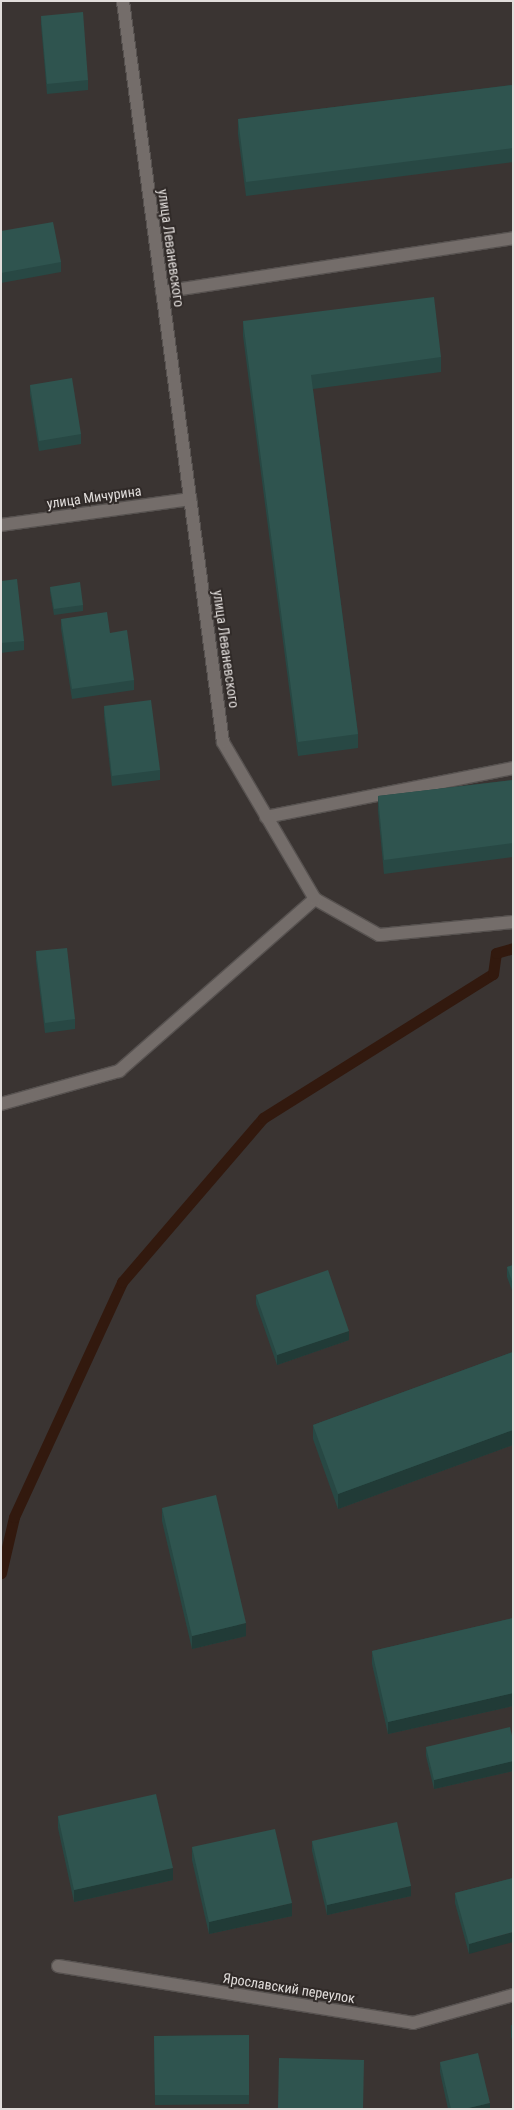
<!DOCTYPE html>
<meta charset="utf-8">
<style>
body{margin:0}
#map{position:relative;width:514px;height:2110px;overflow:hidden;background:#3a3432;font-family:"Roboto Condensed",sans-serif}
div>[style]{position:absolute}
.stream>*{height:11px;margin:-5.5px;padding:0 5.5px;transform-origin:5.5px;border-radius:5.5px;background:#32190e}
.roads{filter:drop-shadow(1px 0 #575250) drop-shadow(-1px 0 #575250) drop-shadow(0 1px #575250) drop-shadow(0 -1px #575250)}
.lane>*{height:12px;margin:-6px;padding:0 6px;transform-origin:6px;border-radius:6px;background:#746d6a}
.street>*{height:12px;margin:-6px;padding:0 6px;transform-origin:6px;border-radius:6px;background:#746d6a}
.wall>*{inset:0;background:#284844}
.shaded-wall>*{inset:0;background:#213b37}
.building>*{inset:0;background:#2f544f}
span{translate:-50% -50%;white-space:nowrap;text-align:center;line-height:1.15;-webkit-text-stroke:4px #302a28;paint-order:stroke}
.street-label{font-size:14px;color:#e1dddb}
.frame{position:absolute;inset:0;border:2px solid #e1dddb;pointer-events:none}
</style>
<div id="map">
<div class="stream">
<i style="left:1px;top:1573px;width:57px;rotate:-76.9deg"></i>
<i style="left:14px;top:1517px;width:259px;rotate:-65.3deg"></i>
<i style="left:122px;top:1282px;width:216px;rotate:-49.3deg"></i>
<i style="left:263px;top:1118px;width:271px;rotate:-32.1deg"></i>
<i style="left:493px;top:974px;width:21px;rotate:-82deg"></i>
<i style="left:496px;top:953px;width:18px;rotate:-16deg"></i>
</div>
<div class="roads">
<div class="lane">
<i style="left:162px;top:292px;width:355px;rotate:-8.7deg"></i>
<i style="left:266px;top:817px;width:252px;rotate:-11.2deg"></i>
<i style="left:315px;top:899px;width:73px;rotate:29.4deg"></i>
<i style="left:379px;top:935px;width:135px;rotate:-5.5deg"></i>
</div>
<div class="street">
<i style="left:1px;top:525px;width:191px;rotate:-7.8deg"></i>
<i style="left:1px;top:1104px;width:123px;rotate:-15.6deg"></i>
<i style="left:119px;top:1071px;width:261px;rotate:-41.3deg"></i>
<i style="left:315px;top:899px;width:182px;rotate:-120.4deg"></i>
<i style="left:223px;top:742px;width:748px;rotate:-97.69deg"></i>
<i style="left:58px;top:1966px;width:360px;rotate:9.1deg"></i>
<i style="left:413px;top:2023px;width:104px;rotate:-15.6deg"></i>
</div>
</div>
<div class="wall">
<i style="clip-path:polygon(41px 16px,88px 80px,88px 90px,47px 94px,41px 25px)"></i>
<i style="clip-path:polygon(513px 85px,513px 162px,246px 196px,238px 134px,238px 119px)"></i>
<i style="clip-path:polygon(1px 231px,61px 262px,61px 272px,1px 283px)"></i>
<i style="clip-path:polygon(243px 321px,441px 357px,441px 372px,313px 389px,358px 734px,358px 748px,298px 756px,243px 336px)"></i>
<i style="clip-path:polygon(30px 385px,81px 434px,81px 444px,39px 451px,30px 394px)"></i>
<i style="clip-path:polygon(1px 581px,24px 641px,24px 650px,1px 653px)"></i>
<i style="clip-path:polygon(50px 587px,83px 605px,83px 611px,54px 615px,50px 592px)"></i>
<i style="clip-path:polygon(61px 619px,134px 680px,134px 690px,72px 699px,61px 629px)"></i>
<i style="clip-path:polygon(104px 706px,160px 770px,160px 780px,112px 786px,104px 716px)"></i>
<i style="clip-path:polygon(513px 780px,513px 857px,384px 874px,378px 811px,378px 796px)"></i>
<i style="clip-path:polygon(36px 951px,75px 1019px,75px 1029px,45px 1033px,36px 961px)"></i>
<i style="clip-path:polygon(513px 1265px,513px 1293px,507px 1277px,507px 1267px)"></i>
<i style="clip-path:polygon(256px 1295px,349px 1340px,277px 1365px,256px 1304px)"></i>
<i style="clip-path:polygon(513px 1352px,513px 1445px,338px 1509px,313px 1439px,313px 1425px)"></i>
<i style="clip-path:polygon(162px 1508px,246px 1636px,192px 1649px,162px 1521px)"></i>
<i style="clip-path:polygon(513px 1618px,513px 1706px,388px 1734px,372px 1664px,372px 1651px)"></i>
<i style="clip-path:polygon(513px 1740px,513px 1771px,434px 1789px,426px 1756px,426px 1747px)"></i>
<i style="clip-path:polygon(58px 1816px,173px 1880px,74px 1902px,58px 1828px)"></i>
<i style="clip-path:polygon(312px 1841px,411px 1896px,327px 1915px,312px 1851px)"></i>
<i style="clip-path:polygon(192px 1847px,292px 1916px,209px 1934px,192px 1860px)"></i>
<i style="clip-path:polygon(513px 1878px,469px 1954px,455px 1903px,455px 1893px)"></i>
<i style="clip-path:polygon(511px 2025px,513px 2025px,513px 2044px,511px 2037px)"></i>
<i style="clip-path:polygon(249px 2035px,249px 2104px,155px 2105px,154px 2036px)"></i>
<i style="clip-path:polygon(440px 2062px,490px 2109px,448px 2109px,440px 2072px)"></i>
</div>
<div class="shaded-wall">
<i style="clip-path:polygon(349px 1331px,349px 1340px,277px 1365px,277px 1355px)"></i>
<i style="clip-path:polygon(513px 1430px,513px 1445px,338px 1509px,338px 1494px)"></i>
<i style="clip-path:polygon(246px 1623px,246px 1636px,192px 1649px,192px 1636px)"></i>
<i style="clip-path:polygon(513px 1693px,513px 1706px,388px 1734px,388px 1722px)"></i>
<i style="clip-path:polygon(513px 1761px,513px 1771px,434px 1789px,434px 1780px)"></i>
<i style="clip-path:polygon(173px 1868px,173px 1880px,74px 1902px,74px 1890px)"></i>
<i style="clip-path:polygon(411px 1886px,411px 1896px,327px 1915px,327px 1905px)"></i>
<i style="clip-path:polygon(292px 1903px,292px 1916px,209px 1934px,209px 1922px)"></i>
<i style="clip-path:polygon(513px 1932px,513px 1942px,469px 1954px,469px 1944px)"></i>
<i style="clip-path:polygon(490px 2103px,490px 2109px,464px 2109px)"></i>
</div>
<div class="building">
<i style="clip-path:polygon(83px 12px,88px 80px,47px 84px,41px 16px)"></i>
<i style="clip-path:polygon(513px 85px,513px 148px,246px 182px,238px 119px)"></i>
<i style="clip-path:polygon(53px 222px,61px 262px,1px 273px,1px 231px)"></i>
<i style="clip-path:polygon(434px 297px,441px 357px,311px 375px,358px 734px,298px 742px,243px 321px)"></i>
<i style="clip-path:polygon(72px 378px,81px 434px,39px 441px,30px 385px)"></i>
<i style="clip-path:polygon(17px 579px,24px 641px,1px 643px,1px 581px)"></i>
<i style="clip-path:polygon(80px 582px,83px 605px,54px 609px,50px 587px)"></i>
<i style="clip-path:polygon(107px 612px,110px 633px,127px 630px,134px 680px,72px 689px,61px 619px)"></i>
<i style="clip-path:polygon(151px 700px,160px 770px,112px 776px,104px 706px)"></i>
<i style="clip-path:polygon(513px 780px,513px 843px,384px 860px,378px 796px)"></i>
<i style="clip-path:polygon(67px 948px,75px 1019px,45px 1023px,36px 951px)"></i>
<i style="clip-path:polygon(513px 1265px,513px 1284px,507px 1267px)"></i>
<i style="clip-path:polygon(328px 1270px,349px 1331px,277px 1355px,256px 1295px)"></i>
<i style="clip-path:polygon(513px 1352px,513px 1430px,338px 1494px,313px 1425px)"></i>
<i style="clip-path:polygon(216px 1495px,246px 1623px,192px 1636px,162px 1508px)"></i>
<i style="clip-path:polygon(513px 1618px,513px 1693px,388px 1722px,372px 1651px)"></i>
<i style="clip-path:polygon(510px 1727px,513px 1740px,513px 1761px,434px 1780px,426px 1747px)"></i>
<i style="clip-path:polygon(156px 1794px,173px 1868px,74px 1890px,58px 1816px)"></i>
<i style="clip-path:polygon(397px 1822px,411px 1886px,327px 1905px,312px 1841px)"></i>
<i style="clip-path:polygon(275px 1829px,292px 1903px,209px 1922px,192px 1847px)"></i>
<i style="clip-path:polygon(513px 1878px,513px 1932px,469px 1944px,455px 1893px)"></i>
<i style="clip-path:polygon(249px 2035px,249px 2095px,155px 2095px,154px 2036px)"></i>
<i style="clip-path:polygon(478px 2053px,490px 2103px,464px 2109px,451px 2109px,440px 2062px)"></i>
<i style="clip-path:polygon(279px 2058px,364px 2060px,363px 2109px,278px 2109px)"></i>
</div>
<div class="street-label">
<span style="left:171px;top:248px;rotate:82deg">улица Леваневского</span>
<span style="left:94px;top:497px;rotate:-8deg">улица Мичурина</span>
<span style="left:226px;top:649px;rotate:82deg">улица Леваневского</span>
<span style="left:289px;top:1988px;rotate:9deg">Ярославский переулок</span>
</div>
<div class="frame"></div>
</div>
